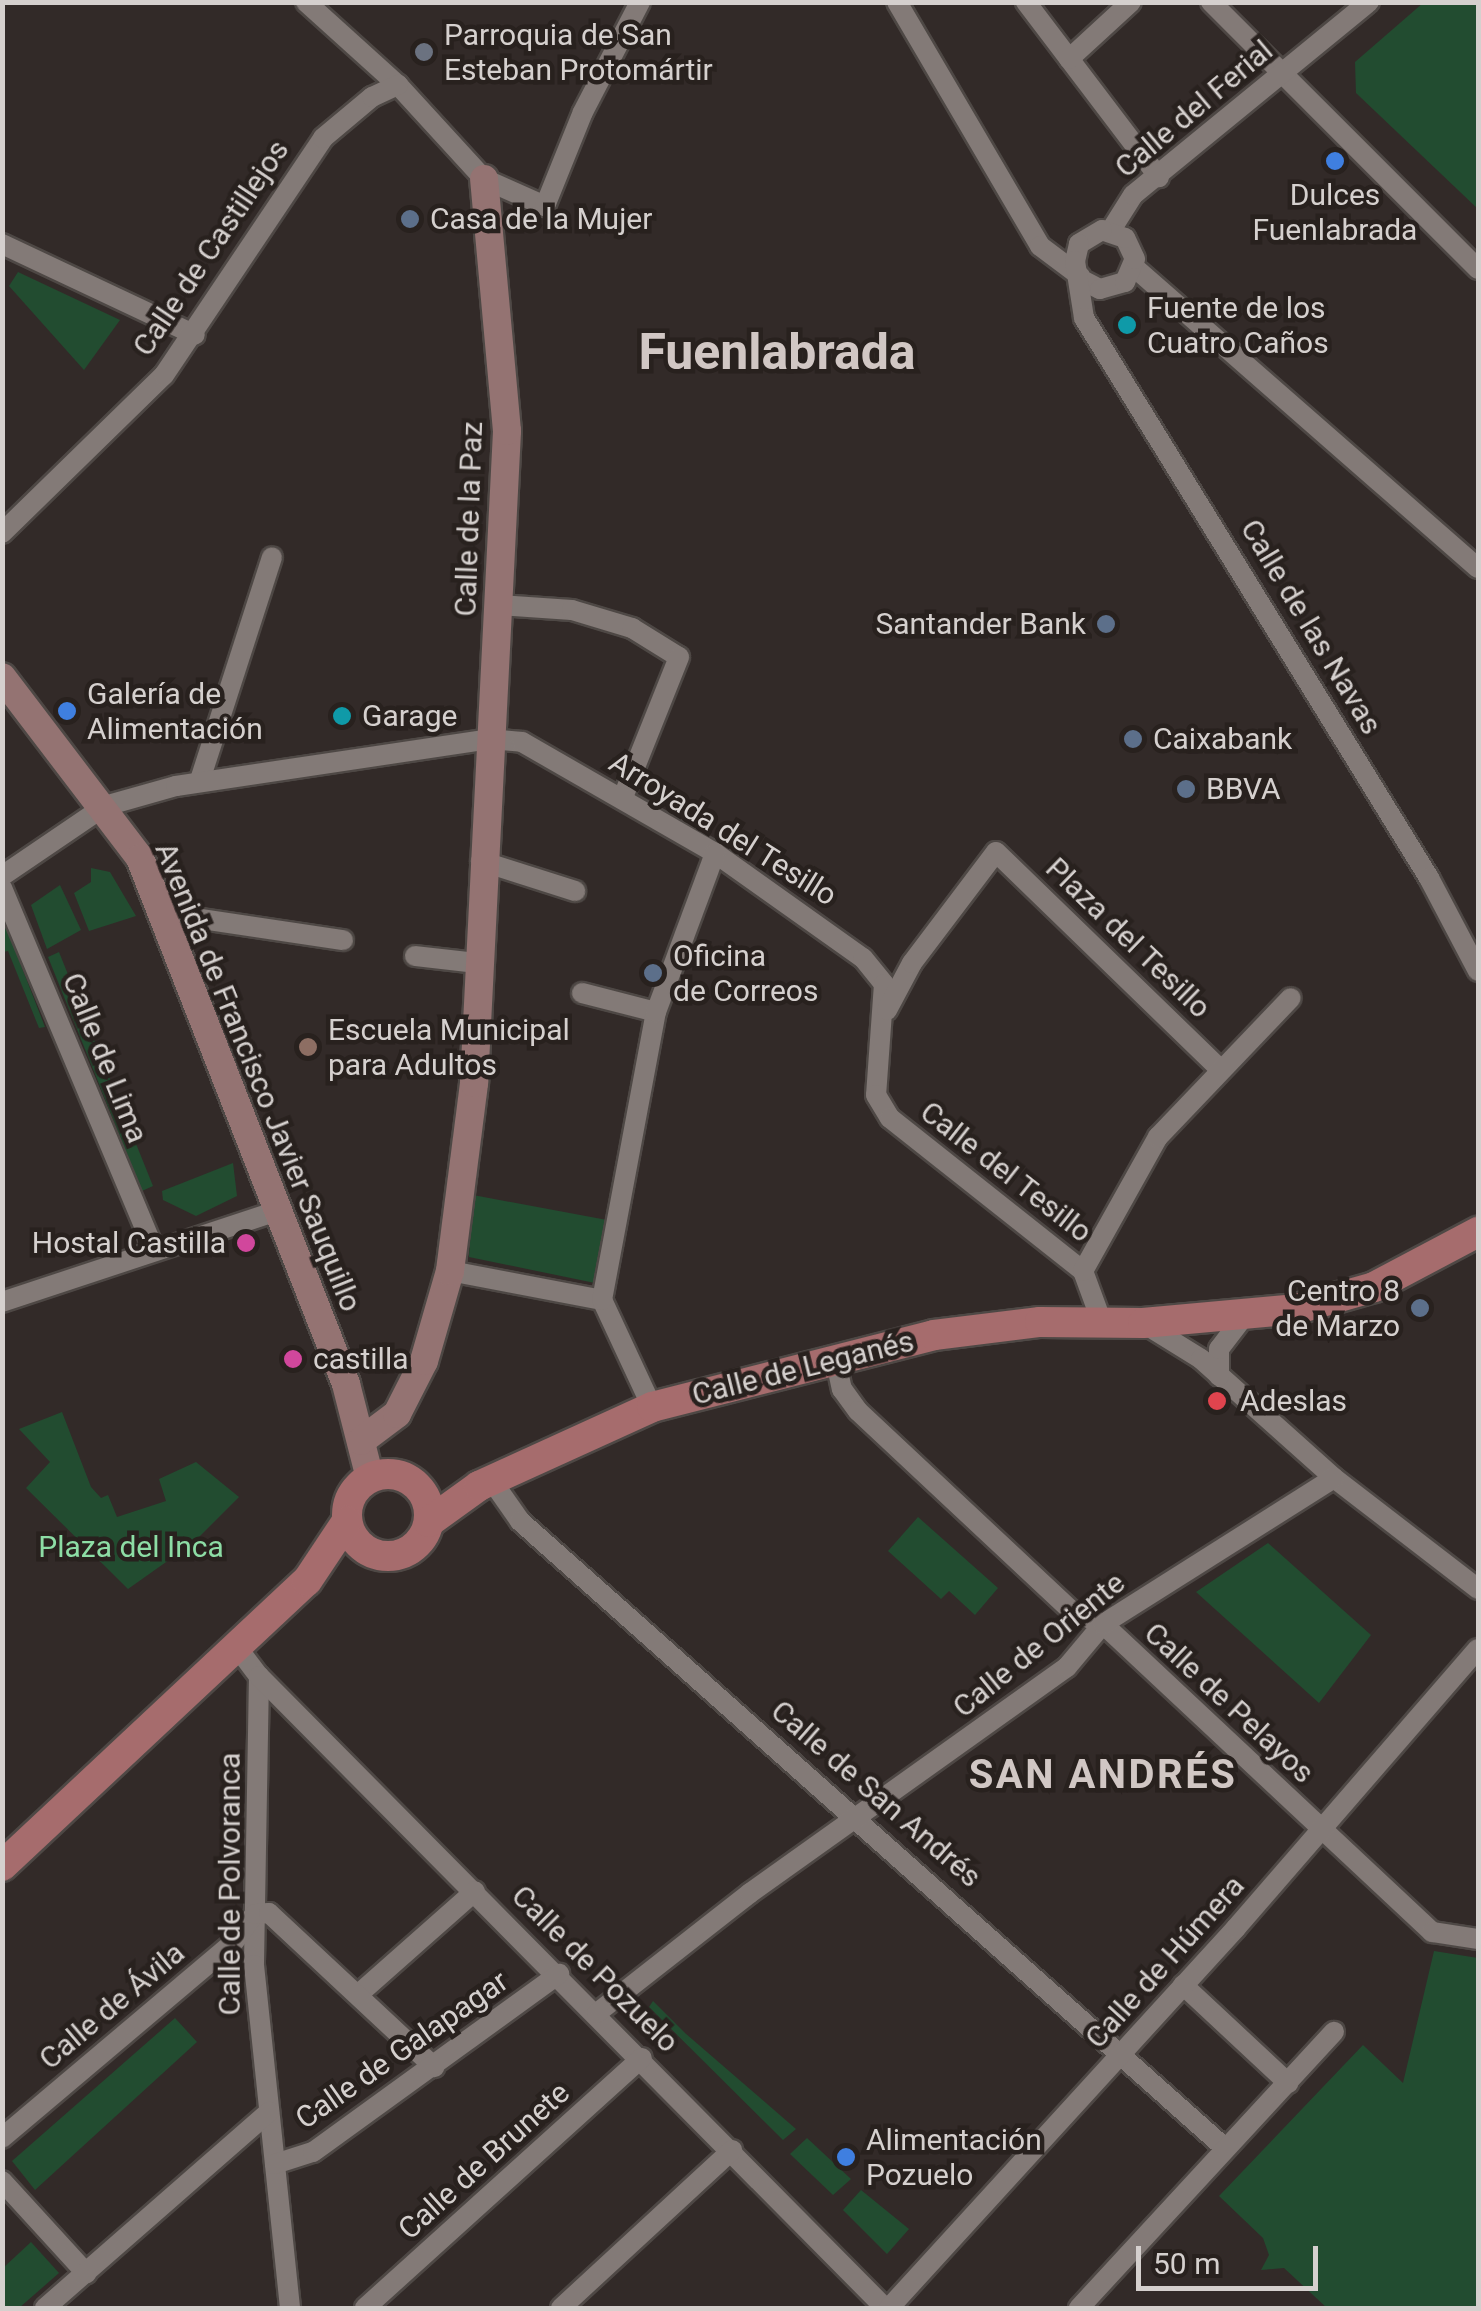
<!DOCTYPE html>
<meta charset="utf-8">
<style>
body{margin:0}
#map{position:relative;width:1481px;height:2311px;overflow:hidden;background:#322a28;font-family:Roboto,sans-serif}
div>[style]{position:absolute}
.green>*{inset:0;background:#224c30}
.roads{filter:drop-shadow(2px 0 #4e4845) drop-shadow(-2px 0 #4e4845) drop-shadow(0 2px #4e4845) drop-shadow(0 -2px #4e4845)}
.street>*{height:20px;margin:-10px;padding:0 10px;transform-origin:10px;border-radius:10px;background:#837a77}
.secondary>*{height:28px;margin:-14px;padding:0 14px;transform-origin:14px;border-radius:14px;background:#947372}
.primary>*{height:30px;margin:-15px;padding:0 15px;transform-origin:15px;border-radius:15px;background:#a66c6d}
.primary>.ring{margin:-15px;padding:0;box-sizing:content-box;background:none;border:30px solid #a66c6d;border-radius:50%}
.dots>*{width:28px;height:28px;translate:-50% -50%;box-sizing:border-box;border:5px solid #28211e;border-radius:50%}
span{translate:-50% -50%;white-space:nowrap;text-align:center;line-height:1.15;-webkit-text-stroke:9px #28211e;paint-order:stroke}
.poi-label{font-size:30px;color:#d5d0ce}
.left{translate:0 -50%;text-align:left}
.right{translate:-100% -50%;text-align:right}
.street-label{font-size:30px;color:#d5d0ce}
.park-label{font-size:30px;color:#8ddda5}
.district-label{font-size:40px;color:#d1c7c4;font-weight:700;letter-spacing:2.5px}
.town-label{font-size:50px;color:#d1c7c4;font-weight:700}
.frame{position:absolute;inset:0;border:5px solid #d5d0ce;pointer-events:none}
.scale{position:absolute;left:1136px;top:2246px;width:182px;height:45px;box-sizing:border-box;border:5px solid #d5d0ce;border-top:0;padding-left:12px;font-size:30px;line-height:35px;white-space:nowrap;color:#d5d0ce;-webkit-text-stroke:8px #28211e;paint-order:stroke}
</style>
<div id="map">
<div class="green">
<i style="clip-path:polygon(1423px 3px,1478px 3px,1478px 209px,1356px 93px,1355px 62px)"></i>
<i style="clip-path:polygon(18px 272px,120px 320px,84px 370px,9px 286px)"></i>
<i style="clip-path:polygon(91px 868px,110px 872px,136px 916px,89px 931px,74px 893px,91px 882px)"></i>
<i style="clip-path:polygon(60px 885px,81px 930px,47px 949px,31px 905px)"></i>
<i style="clip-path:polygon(3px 919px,45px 1027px,39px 1028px,8px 951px,3px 952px)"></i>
<i style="clip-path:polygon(59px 952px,153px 1186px,142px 1191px,48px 957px)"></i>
<i style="clip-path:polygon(233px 1163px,237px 1196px,196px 1216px,163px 1200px,162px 1191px)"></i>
<i style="clip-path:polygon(473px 1195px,607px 1220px,595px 1283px,469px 1257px)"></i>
<i style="clip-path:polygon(62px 1412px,91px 1487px,101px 1498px,108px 1495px,117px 1517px,166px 1501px,159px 1479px,196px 1462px,239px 1497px,193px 1543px,128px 1589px,26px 1488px,50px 1462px,19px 1429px)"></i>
<i style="clip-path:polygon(918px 1517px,998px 1588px,975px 1615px,949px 1591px,941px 1599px,888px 1551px)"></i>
<i style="clip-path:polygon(1268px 1543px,1371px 1635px,1319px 1703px,1196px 1592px)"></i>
<i style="clip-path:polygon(1434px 1951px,1478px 1958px,1478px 2308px,1327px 2308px,1284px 2268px,1261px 2270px,1269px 2255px,1263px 2238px,1219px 2196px,1363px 2045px,1403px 2083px)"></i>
<i style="clip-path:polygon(653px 2001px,685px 2033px,796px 2129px,783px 2140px,649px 2007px)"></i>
<i style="clip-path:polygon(175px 2018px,197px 2042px,35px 2190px,12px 2161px)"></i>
<i style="clip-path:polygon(807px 2138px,851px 2179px,833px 2195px,790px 2154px)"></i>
<i style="clip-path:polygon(861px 2190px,909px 2229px,887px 2254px,843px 2210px)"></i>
<i style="clip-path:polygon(31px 2242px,59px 2273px,19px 2308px,3px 2308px,3px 2268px)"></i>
</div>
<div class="roads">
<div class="street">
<i style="left:306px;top:2px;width:124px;rotate:42.1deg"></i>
<i style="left:398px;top:85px;width:127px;rotate:47.5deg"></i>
<i style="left:484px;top:179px;width:67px;rotate:23.9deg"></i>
<i style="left:545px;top:206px;width:101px;rotate:-68deg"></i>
<i style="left:583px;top:112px;width:124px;rotate:-62.6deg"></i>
<i style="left:897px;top:2px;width:283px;rotate:59.6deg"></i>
<i style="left:1040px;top:246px;width:50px;rotate:36.9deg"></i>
<i style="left:1026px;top:2px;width:220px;rotate:52.8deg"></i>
<i style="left:1211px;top:2px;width:378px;rotate:45deg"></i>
<i style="left:1069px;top:59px;width:84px;rotate:-42.6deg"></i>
<i style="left:1111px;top:230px;width:41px;rotate:-57.8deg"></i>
<i style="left:1133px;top:195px;width:305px;rotate:-39.3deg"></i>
<i style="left:2px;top:244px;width:213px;rotate:25.2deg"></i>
<i style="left:1134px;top:267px;width:457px;rotate:41.2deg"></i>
<i style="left:1082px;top:280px;width:20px;rotate:27deg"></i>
<i style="left:1100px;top:289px;width:26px;rotate:-16deg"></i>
<i style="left:1125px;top:282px;width:25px;rotate:-67deg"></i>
<i style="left:1135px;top:259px;width:23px;rotate:-115deg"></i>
<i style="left:1125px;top:238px;width:24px;rotate:-161deg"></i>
<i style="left:1102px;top:230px;width:27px;rotate:149deg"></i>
<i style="left:1079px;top:244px;width:17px;rotate:103deg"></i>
<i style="left:1075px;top:261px;width:58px;rotate:81deg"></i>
<i style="left:1084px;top:318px;width:658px;rotate:58.36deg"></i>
<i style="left:1429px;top:878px;width:105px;rotate:62.2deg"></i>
<i style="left:2px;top:533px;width:226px;rotate:-44.3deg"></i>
<i style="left:164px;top:375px;width:285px;rotate:-56.1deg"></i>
<i style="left:323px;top:138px;width:64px;rotate:-39.9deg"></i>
<i style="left:372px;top:97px;width:29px;rotate:-25deg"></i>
<i style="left:499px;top:605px;width:73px;rotate:3.9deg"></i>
<i style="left:572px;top:610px;width:63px;rotate:16.7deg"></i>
<i style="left:632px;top:628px;width:55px;rotate:31.7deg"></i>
<i style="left:679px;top:657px;width:151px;rotate:111.8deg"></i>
<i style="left:200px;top:780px;width:234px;rotate:-72.1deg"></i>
<i style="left:481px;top:861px;width:99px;rotate:17.7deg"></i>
<i style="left:2px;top:876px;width:125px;rotate:-34.2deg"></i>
<i style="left:105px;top:806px;width:74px;rotate:-15.7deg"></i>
<i style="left:176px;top:786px;width:317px;rotate:-8.5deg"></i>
<i style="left:489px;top:739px;width:33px;rotate:5deg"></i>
<i style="left:522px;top:742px;width:223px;rotate:29.9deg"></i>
<i style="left:715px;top:853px;width:181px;rotate:35.4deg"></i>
<i style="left:863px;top:958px;width:33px;rotate:51deg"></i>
<i style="left:884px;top:984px;width:111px;rotate:94.1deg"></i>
<i style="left:876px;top:1095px;width:27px;rotate:59deg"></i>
<i style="left:890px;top:1118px;width:246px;rotate:38.4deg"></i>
<i style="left:1083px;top:1271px;width:52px;rotate:69.8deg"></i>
<i style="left:2px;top:888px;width:393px;rotate:67.2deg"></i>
<i style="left:162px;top:913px;width:183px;rotate:8.5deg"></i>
<i style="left:415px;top:956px;width:61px;rotate:6.5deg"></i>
<i style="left:582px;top:993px;width:76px;rotate:14.4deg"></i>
<i style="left:887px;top:1010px;width:53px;rotate:-62deg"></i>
<i style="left:912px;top:963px;width:139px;rotate:-52.9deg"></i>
<i style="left:996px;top:852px;width:310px;rotate:44.1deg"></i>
<i style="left:450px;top:1271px;width:155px;rotate:10.8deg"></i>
<i style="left:1083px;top:1271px;width:154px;rotate:-60.8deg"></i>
<i style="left:1158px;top:1137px;width:192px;rotate:-46.3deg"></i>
<i style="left:2px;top:1302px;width:290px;rotate:-18.3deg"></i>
<i style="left:1143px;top:1323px;width:68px;rotate:31.8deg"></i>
<i style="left:1201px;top:1359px;width:178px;rotate:41.8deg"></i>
<i style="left:1334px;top:1478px;width:182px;rotate:37.6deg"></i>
<i style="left:835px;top:1357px;width:33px;rotate:78deg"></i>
<i style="left:842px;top:1389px;width:27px;rotate:54deg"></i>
<i style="left:858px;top:1411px;width:293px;rotate:43.1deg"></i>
<i style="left:1072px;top:1611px;width:34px;rotate:23deg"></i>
<i style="left:1103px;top:1624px;width:451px;rotate:43.1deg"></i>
<i style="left:1432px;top:1932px;width:47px;rotate:8.7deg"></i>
<i style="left:1219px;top:1376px;width:27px;rotate:-90deg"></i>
<i style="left:1219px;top:1349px;width:43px;rotate:-52.6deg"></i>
<i style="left:652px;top:1407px;width:118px;rotate:-115deg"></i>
<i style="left:602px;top:1300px;width:293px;rotate:-79.4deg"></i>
<i style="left:656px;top:1012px;width:170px;rotate:-69.6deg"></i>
<i style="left:492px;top:1481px;width:49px;rotate:55deg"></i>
<i style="left:520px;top:1521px;width:943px;rotate:41.65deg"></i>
<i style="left:236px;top:1646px;width:38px;rotate:53deg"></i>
<i style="left:259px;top:1676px;width:289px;rotate:91deg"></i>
<i style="left:254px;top:1965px;width:345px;rotate:84deg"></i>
<i style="left:259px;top:1676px;width:890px;rotate:45.27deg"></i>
<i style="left:1183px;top:1985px;width:144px;rotate:43deg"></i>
<i style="left:361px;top:1992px;width:152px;rotate:-41.5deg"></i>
<i style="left:597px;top:2013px;width:194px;rotate:-38.1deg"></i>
<i style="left:750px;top:1893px;width:389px;rotate:-35.5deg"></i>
<i style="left:1067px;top:1667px;width:56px;rotate:-50.1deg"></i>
<i style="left:1103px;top:1624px;width:273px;rotate:-32.3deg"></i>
<i style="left:2px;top:2138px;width:302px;rotate:-40.2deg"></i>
<i style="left:233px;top:1943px;width:36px;rotate:-53deg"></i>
<i style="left:255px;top:1914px;width:14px;rotate:-4deg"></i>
<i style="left:269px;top:1913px;width:226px;rotate:43deg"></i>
<i style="left:275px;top:2164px;width:40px;rotate:-18deg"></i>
<i style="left:313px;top:2152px;width:304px;rotate:-35.9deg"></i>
<i style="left:2px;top:2181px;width:125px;rotate:47.6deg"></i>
<i style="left:45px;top:2308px;width:298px;rotate:-41.2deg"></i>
<i style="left:365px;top:2308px;width:373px;rotate:-42.1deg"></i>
<i style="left:561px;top:2308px;width:233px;rotate:-42.7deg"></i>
<i style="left:889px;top:2308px;width:515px;rotate:-47.6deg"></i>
<i style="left:1236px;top:1928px;width:369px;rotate:-49.1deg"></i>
<i style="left:1079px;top:2308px;width:376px;rotate:-47.3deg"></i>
</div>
<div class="secondary">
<i style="left:2px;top:677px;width:228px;rotate:52.7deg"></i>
<i style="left:140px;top:858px;width:565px;rotate:68.61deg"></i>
<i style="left:346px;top:1384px;width:97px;rotate:75.7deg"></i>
<i style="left:361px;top:1441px;width:45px;rotate:-36.9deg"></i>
<i style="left:397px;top:1414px;width:59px;rotate:-63deg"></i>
<i style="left:424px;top:1361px;width:94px;rotate:-73.9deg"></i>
<i style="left:450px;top:1271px;width:190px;rotate:-82.7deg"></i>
<i style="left:474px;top:1083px;width:653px;rotate:-87.1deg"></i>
<i style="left:507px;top:431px;width:253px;rotate:-95.2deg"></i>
</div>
<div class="primary">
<i class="ring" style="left:347px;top:1474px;width:52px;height:52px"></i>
<i style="left:429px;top:1522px;width:62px;rotate:-35.8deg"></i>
<i style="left:479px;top:1486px;width:190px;rotate:-24.5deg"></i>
<i style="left:652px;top:1407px;width:291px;rotate:-14.3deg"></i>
<i style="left:934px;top:1335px;width:107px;rotate:-7deg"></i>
<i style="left:1040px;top:1322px;width:103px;rotate:0.6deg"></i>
<i style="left:1143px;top:1323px;width:155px;rotate:-5.2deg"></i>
<i style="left:1297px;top:1309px;width:80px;rotate:-15.9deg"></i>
<i style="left:1374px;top:1287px;width:118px;rotate:-27.9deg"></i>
<i style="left:2px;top:1866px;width:417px;rotate:-43.1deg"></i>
<i style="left:307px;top:1581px;width:72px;rotate:-56.3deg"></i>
</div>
</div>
<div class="dots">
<i style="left:424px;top:52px;background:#6b7280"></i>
<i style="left:1335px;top:161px;background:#3f7fe0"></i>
<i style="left:410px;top:219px;background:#5c6f8a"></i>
<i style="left:1127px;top:325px;background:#0f9aa8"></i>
<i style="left:1106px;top:624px;background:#5c6f8a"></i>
<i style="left:67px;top:711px;background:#3f7fe0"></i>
<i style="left:342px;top:716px;background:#0f9aa8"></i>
<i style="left:1133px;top:739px;background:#5c6f8a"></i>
<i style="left:1186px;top:789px;background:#5c6f8a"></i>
<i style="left:653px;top:973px;background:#5c6f8a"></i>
<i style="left:308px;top:1047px;background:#8d6e63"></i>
<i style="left:246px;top:1243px;background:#d1479c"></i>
<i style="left:1420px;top:1308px;background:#5c6f8a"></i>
<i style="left:293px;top:1359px;background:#d1479c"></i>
<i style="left:1217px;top:1401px;background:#e0444e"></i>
<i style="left:846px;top:2157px;background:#3f7fe0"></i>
</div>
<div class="poi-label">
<span class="left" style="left:444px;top:52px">Parroquia de San<br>Esteban Protomártir</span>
<span style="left:1335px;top:212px">Dulces<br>Fuenlabrada</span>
<span class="left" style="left:430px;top:219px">Casa de la Mujer</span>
<span class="left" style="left:1147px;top:325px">Fuente de los<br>Cuatro Caños</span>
<span class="right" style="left:1086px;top:624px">Santander Bank</span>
<span class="left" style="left:87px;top:711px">Galería de<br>Alimentación</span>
<span class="left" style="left:362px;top:716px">Garage</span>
<span class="left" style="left:1153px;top:739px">Caixabank</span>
<span class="left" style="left:1206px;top:789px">BBVA</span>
<span class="left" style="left:673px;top:973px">Oficina<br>de Correos</span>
<span class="left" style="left:328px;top:1047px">Escuela Municipal<br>para Adultos</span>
<span class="right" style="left:226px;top:1243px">Hostal Castilla</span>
<span class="right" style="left:1400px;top:1308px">Centro 8<br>de Marzo</span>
<span class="left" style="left:313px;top:1359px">castilla</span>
<span class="left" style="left:1240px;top:1401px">Adeslas</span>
<span class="left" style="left:866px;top:2157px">Alimentación<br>Pozuelo</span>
</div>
<div class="street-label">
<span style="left:1194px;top:109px;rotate:-40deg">Calle del Ferial</span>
<span style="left:211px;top:248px;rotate:-56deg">Calle de Castillejos</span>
<span style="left:469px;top:519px;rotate:-88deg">Calle de la Paz</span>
<span style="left:1311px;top:627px;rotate:59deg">Calle de las Navas</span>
<span style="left:723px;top:829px;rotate:32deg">Arroyada del Tesillo</span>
<span style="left:1128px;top:938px;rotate:44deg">Plaza del Tesillo</span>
<span style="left:105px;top:1058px;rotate:68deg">Calle de Lima</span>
<span style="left:258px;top:1077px;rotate:68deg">Avenida de Francisco Javier Sauquillo</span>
<span style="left:1006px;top:1172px;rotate:38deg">Calle del Tesillo</span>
<span style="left:803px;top:1368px;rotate:-14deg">Calle de Leganés</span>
<span style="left:1039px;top:1645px;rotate:-39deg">Calle de Oriente</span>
<span style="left:1229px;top:1703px;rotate:43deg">Calle de Pelayos</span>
<span style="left:876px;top:1794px;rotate:41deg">Calle de San Andrés</span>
<span style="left:230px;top:1884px;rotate:-90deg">Calle de Polvoranca</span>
<span style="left:1165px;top:1962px;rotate:-48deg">Calle de Húmera</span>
<span style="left:595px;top:1969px;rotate:45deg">Calle de Pozuelo</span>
<span style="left:112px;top:2006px;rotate:-40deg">Calle de Ávila</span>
<span style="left:402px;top:2050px;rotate:-35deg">Calle de Galapagar</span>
<span style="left:484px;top:2161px;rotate:-42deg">Calle de Brunete</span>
</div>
<div class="park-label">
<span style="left:131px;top:1547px">Plaza del Inca</span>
</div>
<div class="district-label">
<span style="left:1103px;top:1775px">SAN ANDRÉS</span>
</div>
<div class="town-label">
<span style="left:777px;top:353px">Fuenlabrada</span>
</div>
<div class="frame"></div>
<div class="scale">50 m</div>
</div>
